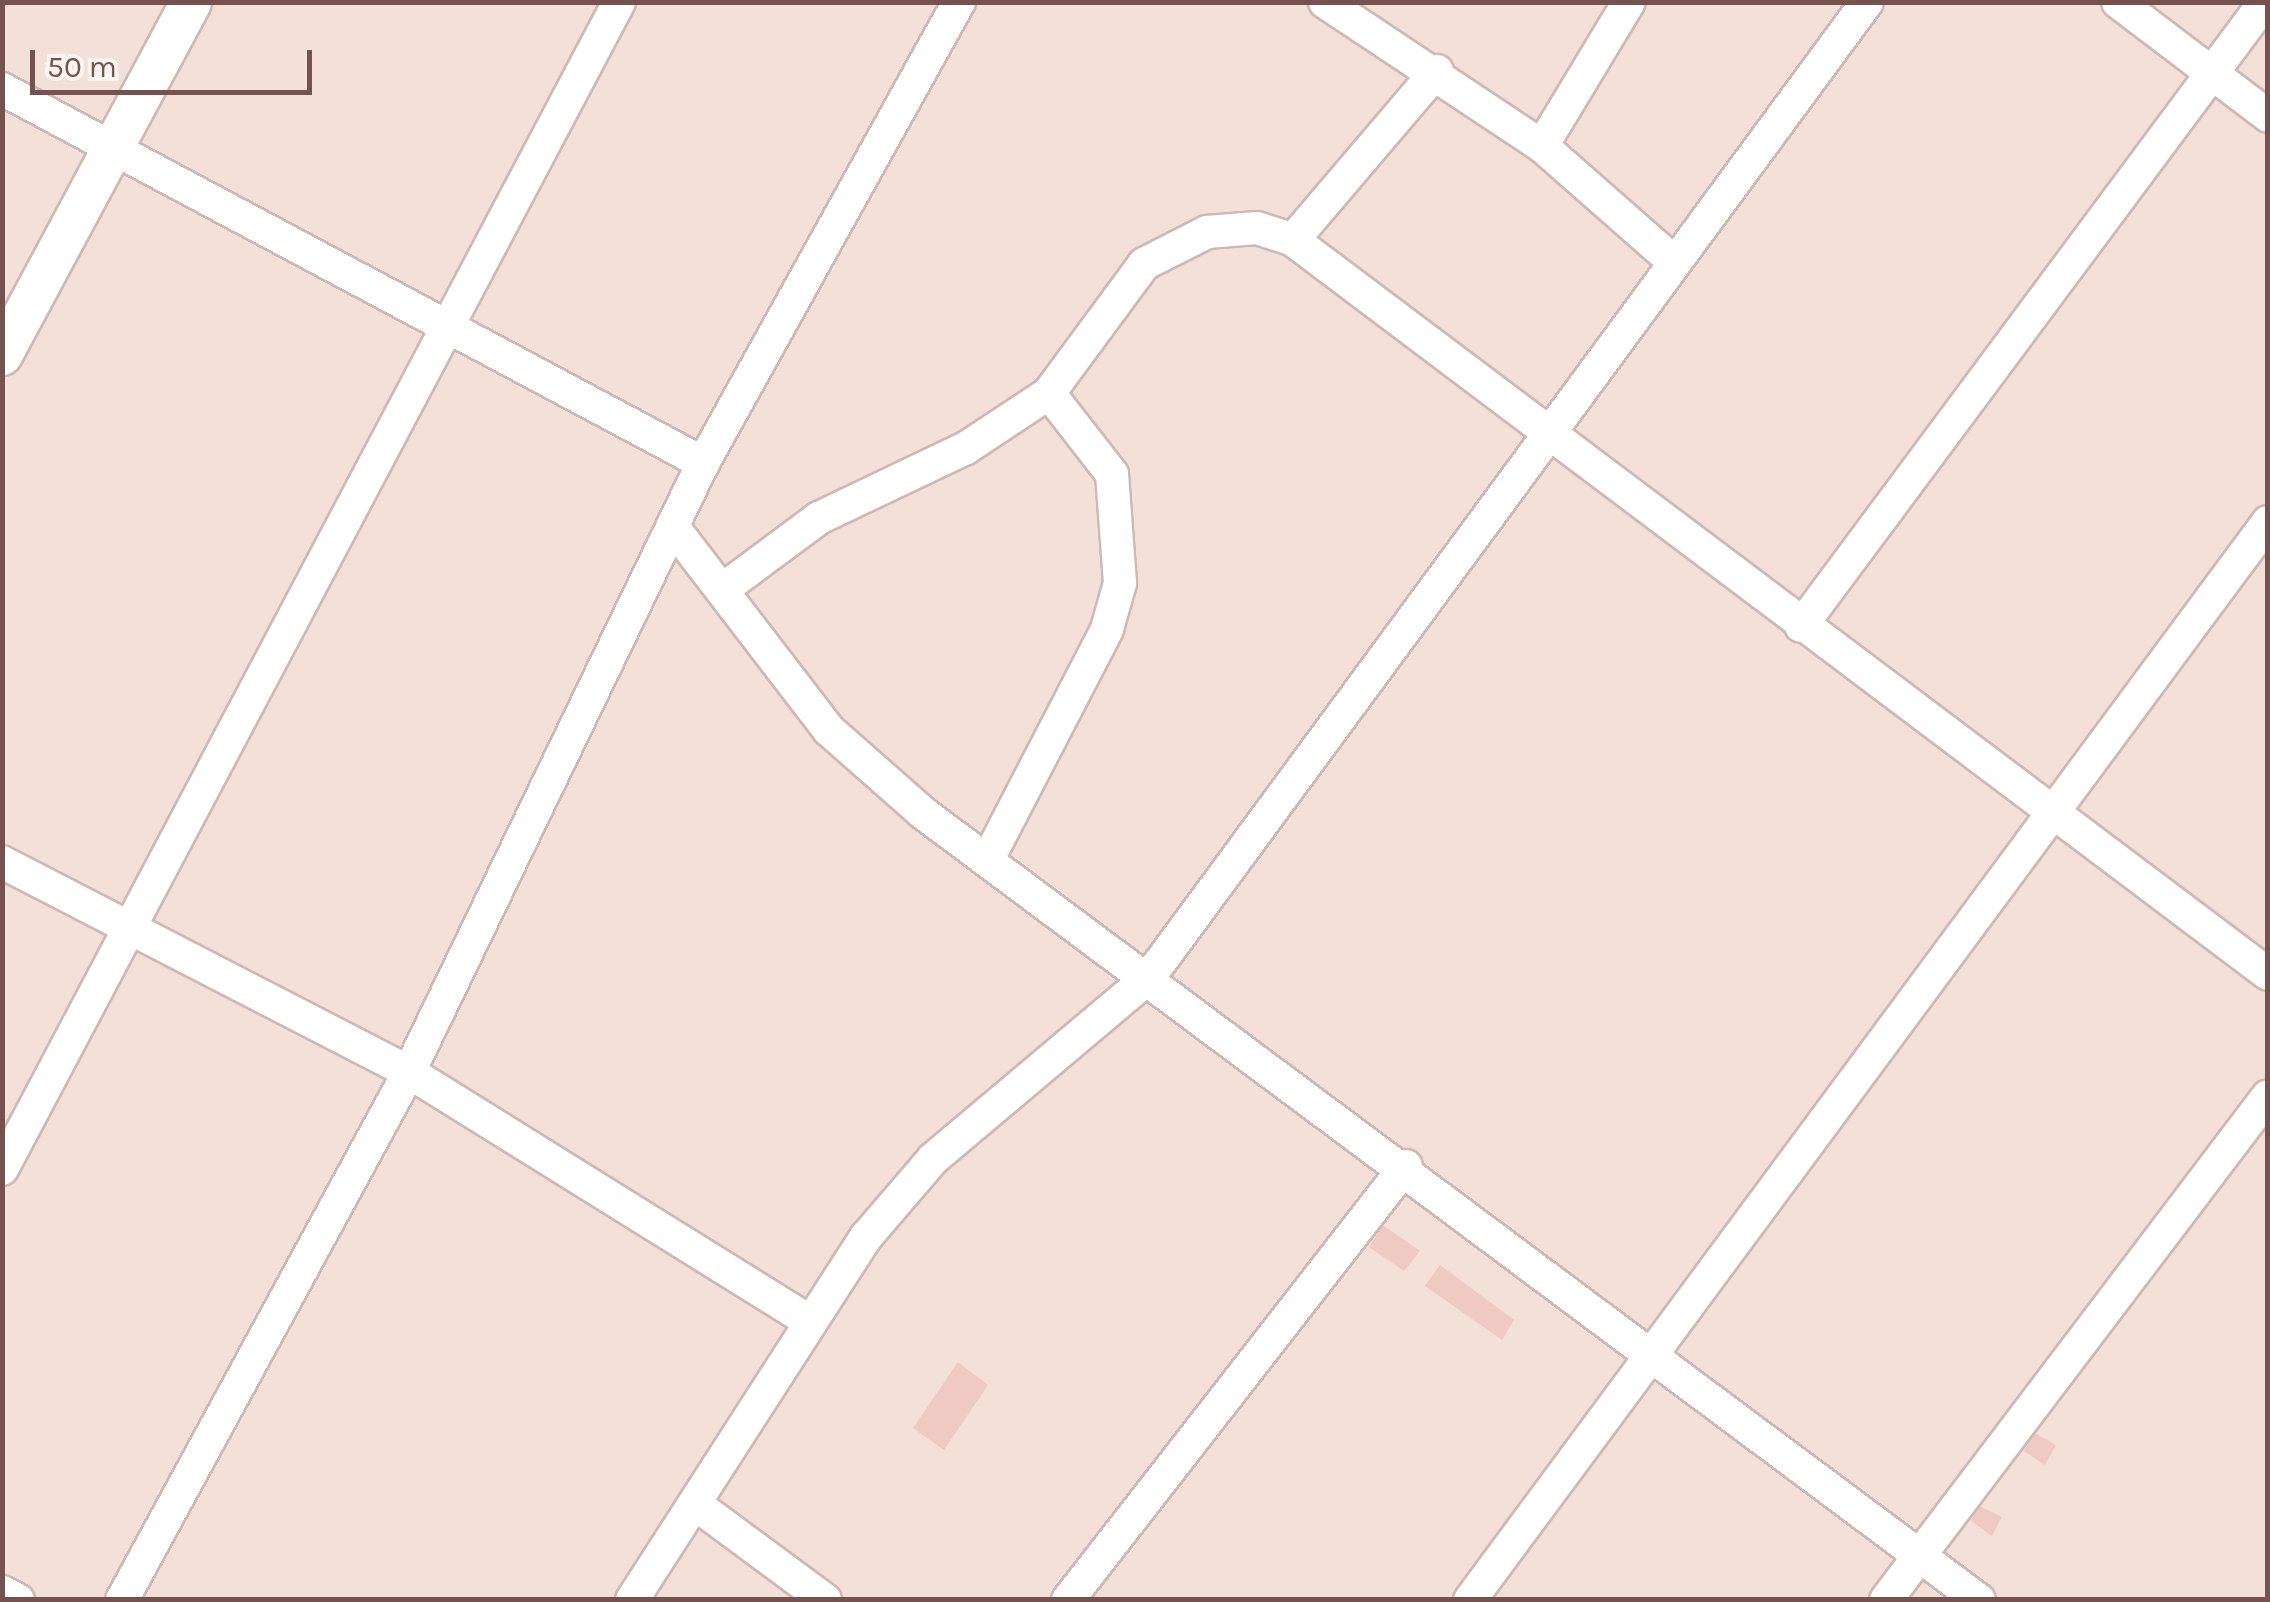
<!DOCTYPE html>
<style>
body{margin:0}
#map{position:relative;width:2270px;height:1602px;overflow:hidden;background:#fbf0eb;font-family:Karla,sans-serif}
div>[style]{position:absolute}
.residential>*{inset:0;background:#f3e0d9}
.building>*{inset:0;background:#efc9c4}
.roads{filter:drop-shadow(2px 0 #cfb8b3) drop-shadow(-2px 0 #cfb8b3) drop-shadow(0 2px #cfb8b3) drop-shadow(0 -2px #cfb8b3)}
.minor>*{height:32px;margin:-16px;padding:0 16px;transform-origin:16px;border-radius:16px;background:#fff}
.tertiary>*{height:40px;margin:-20px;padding:0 20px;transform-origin:20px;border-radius:20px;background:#fff}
span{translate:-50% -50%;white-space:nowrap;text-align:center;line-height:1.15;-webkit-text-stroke:9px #fef5f1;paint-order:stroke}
.frame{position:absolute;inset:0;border:5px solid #75524f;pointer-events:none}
.scale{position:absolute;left:30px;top:50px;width:282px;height:45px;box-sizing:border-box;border:5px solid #75524f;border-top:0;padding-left:12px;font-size:30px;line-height:35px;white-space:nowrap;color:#75524f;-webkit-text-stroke:8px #fef5f1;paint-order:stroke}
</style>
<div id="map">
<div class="residential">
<i style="clip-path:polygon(3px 3px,2267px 3px,2267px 1599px,3px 1599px)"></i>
</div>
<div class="building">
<i style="clip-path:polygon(1383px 1225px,1420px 1251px,1404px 1271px,1369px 1247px)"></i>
<i style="clip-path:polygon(1440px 1265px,1514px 1320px,1502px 1340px,1425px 1286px)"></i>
<i style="clip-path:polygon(958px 1362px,988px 1385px,944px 1450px,913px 1428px)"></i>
<i style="clip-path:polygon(2035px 1433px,2056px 1445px,2045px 1465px,2024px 1451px)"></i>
<i style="clip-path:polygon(1977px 1505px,2002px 1517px,1992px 1536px,1971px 1521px)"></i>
</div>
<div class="roads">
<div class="minor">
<i style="left:1325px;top:2px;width:260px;rotate:33.6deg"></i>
<i style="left:1542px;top:146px;width:176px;rotate:41.3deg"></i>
<i style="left:2118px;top:2px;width:188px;rotate:37.2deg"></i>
<i style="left:2px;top:89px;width:795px;rotate:28.08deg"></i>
<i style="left:1542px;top:146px;width:168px;rotate:-58.9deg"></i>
<i style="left:1293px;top:240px;width:1220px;rotate:36.97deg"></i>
<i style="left:673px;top:527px;width:256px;rotate:52.5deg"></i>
<i style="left:829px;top:730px;width:125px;rotate:41.4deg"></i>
<i style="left:923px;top:813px;width:1317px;rotate:36.7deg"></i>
<i style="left:722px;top:590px;width:121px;rotate:-36.6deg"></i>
<i style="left:819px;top:518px;width:163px;rotate:-25.5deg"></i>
<i style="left:966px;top:448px;width:100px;rotate:-33.5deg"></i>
<i style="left:1049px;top:393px;width:160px;rotate:-53.6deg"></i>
<i style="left:1144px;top:264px;width:71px;rotate:-26.9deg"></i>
<i style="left:1207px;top:232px;width:50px;rotate:-4.6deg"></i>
<i style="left:1257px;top:228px;width:38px;rotate:18deg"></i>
<i style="left:1293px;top:240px;width:222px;rotate:-49.6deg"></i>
<i style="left:1801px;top:626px;width:778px;rotate:-53.37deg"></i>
<i style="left:988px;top:859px;width:259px;rotate:-62.6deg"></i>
<i style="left:1107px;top:629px;width:48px;rotate:-74.2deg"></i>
<i style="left:1120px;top:583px;width:109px;rotate:-94.2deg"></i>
<i style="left:1112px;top:474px;width:103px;rotate:-127.9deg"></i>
<i style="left:2px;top:862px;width:458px;rotate:27.3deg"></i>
<i style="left:409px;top:1072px;width:468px;rotate:31.9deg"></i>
<i style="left:2px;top:1169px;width:1320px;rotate:-62.13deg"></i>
<i style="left:698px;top:1506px;width:158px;rotate:36.5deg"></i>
<i style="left:2px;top:1592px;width:18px;rotate:27deg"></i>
<i style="left:122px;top:1600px;width:601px;rotate:-61.47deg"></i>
<i style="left:409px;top:1072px;width:676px;rotate:-64.23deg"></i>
<i style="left:703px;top:463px;width:527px;rotate:-60.96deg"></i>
<i style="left:632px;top:1600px;width:433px;rotate:-57.2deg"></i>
<i style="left:867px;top:1236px;width:101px;rotate:-49.4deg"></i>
<i style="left:933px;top:1159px;width:284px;rotate:-40.1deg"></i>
<i style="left:1150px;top:976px;width:1209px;rotate:-53.64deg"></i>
<i style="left:1068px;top:1600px;width:550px;rotate:-52.09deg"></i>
<i style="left:1470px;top:1600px;width:1341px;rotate:-53.49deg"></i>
<i style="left:1886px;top:1600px;width:632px;rotate:-52.84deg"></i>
</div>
<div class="tertiary">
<i style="left:2px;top:355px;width:400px;rotate:-61.8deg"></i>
</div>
</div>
<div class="frame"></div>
<div class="scale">50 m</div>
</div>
